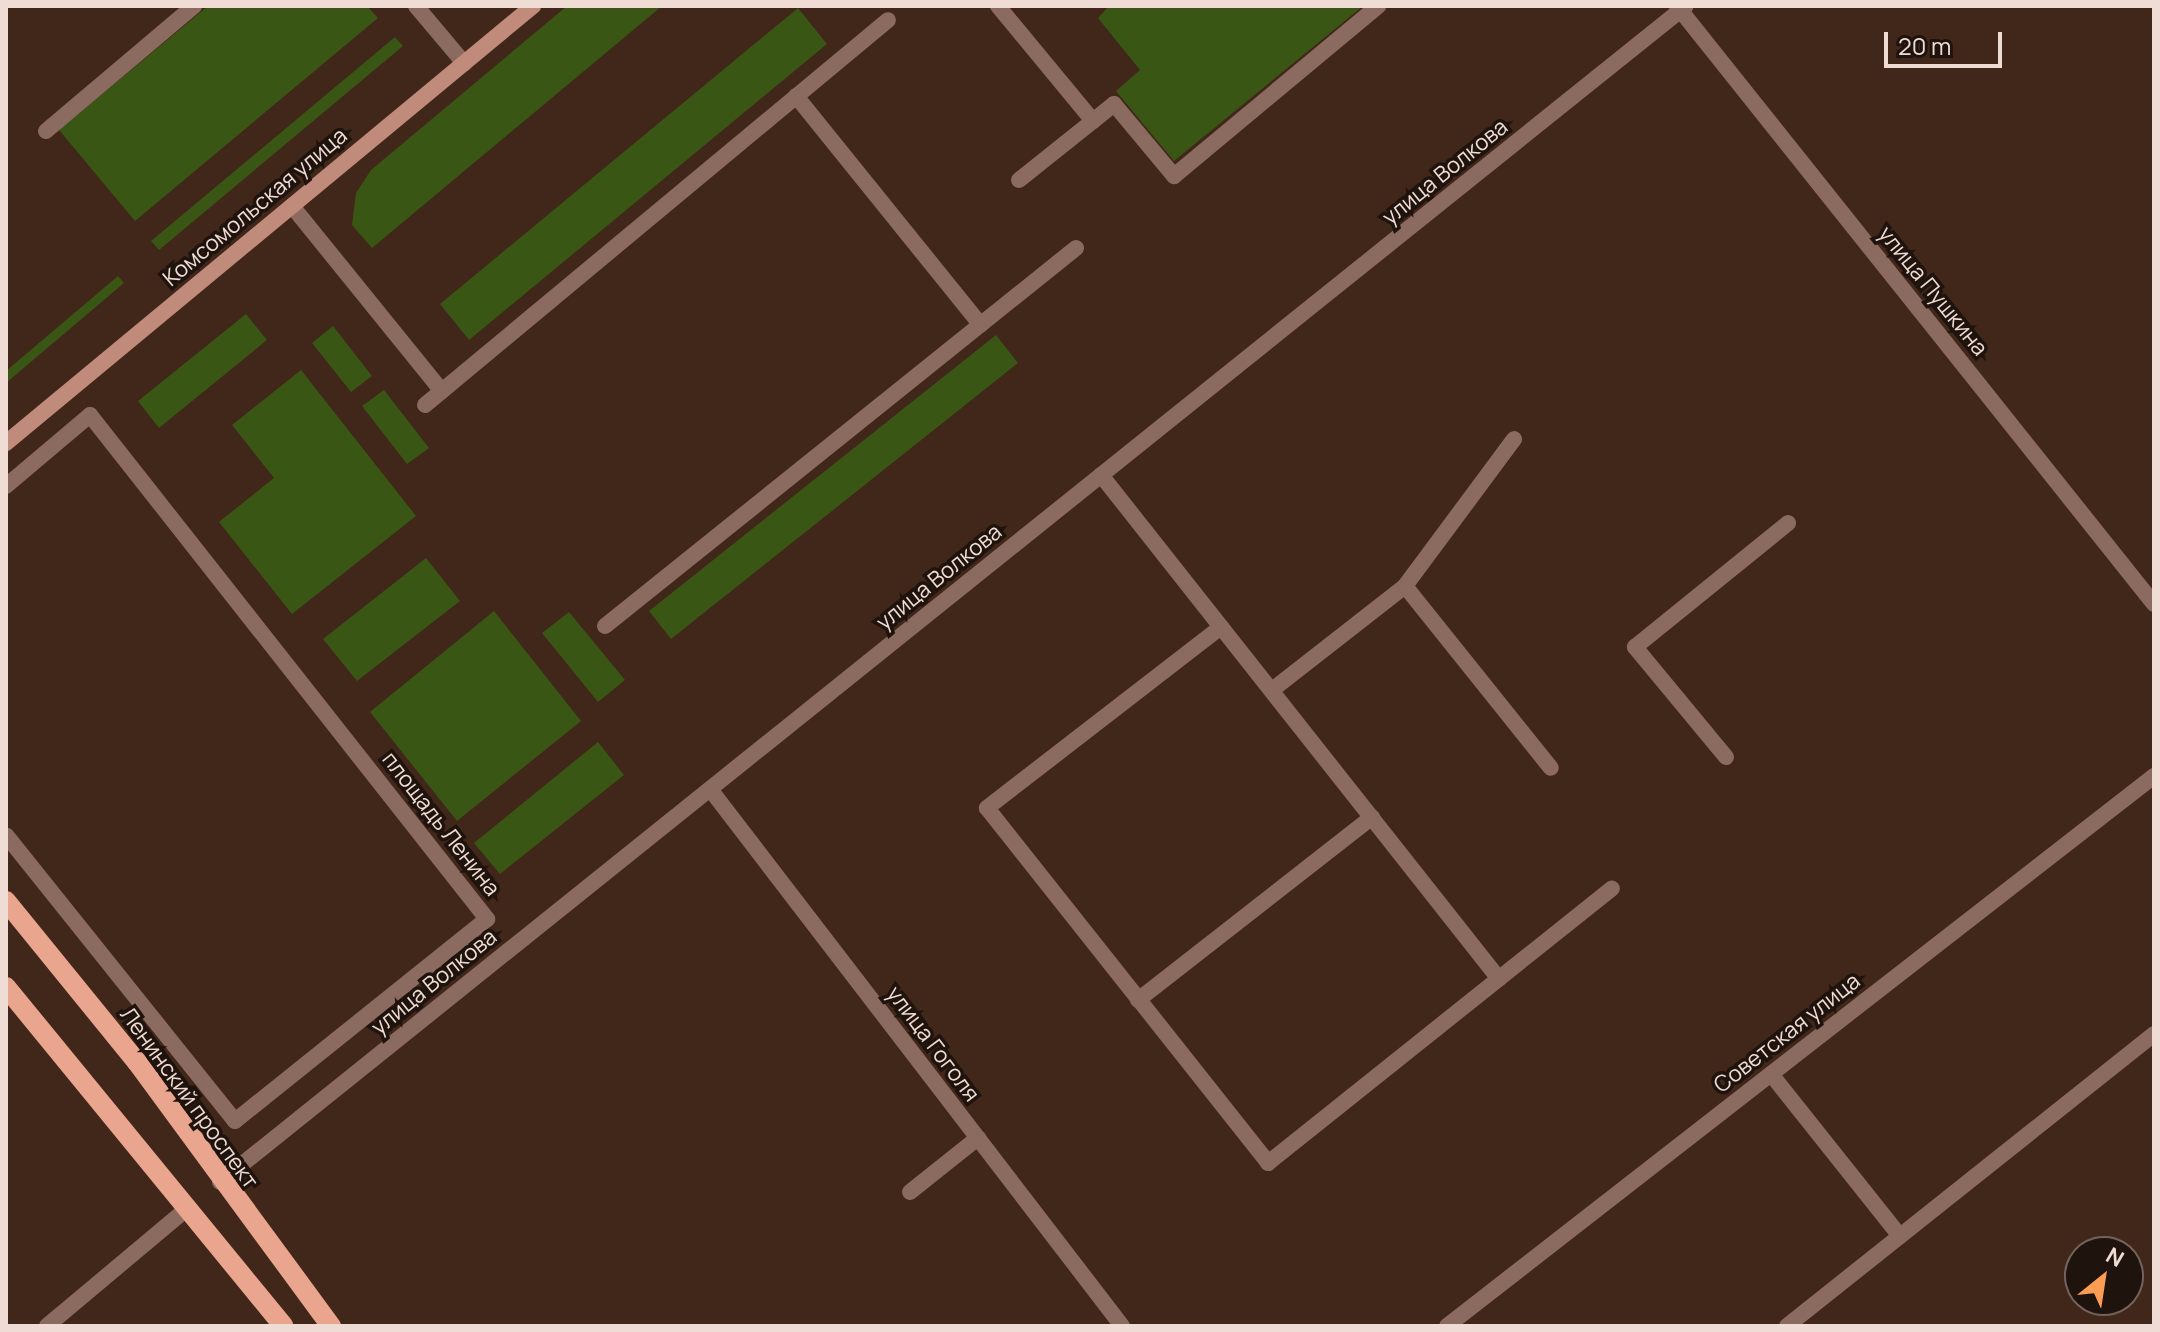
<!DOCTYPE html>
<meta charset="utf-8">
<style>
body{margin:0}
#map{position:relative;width:2160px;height:1332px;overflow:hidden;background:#41261a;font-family:Manrope,sans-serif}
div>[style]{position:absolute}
.green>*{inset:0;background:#3a5615}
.service>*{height:16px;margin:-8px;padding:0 8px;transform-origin:8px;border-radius:8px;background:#8b6a5f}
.pedestrian>*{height:16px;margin:-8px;padding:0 8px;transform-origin:8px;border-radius:8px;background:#8b6a5f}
.minor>*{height:16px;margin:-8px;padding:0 8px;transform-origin:8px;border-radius:8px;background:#8b6a5f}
.tertiary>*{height:16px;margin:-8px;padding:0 8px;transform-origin:8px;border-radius:8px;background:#8b6a5f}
.secondary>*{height:16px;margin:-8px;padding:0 8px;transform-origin:8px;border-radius:8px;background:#c08b7a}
.primary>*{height:20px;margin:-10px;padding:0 10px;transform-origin:10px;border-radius:10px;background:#e9a58e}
span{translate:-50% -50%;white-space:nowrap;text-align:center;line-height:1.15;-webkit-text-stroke:7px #1f130d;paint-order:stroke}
.street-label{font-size:22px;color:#efddd5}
.frame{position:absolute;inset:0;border:8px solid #efddd5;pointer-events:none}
.north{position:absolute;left:2064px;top:1236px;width:80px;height:80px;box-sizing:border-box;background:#1f130d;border:2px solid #72645d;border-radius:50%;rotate:30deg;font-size:22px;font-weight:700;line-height:32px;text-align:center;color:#efddd5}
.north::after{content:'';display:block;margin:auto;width:28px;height:36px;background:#fc9d53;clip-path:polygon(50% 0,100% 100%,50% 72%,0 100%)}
.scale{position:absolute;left:1884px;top:32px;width:118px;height:36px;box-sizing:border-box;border:4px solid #efddd5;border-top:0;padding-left:10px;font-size:24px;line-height:28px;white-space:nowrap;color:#efddd5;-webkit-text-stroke:6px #1f130d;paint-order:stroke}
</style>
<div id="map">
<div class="green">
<i style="clip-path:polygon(208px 6px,367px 6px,378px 18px,135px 221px,59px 130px)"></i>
<i style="clip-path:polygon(567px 6px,662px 6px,372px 248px,352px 225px,356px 193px,371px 170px)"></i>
<i style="clip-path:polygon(1109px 6px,1363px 6px,1174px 161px,1116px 91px,1140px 70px,1098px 18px)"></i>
<i style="clip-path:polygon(798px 8px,827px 44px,469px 340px,440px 304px)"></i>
<i style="clip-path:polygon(395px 37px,403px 46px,159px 250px,151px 241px)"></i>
<i style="clip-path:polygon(118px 276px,124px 283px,6px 383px,6px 371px)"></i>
<i style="clip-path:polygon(246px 314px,267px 340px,159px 428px,138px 401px)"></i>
<i style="clip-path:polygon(333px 326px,372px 376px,351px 392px,312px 343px)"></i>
<i style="clip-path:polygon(996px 335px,1018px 363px,671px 639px,649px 611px)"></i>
<i style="clip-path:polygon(301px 370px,416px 516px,292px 614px,219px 522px,274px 478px,232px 425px)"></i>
<i style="clip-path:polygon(384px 390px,429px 448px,407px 464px,362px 406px)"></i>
<i style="clip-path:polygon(426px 558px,460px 601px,357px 681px,323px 639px)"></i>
<i style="clip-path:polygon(494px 611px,581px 721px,457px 821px,370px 712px)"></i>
<i style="clip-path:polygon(569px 612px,625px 680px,598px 702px,542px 633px)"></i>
<i style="clip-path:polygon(598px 742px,624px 775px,500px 874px,474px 843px)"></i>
</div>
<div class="service">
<i style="left:416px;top:6px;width:75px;rotate:49.9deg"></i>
<i style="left:998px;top:6px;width:149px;rotate:50.4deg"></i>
<i style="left:1093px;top:121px;width:27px;rotate:-39deg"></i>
<i style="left:1114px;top:104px;width:94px;rotate:50.2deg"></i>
<i style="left:1174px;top:176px;width:266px;rotate:-39.8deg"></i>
<i style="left:796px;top:96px;width:294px;rotate:51.1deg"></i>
<i style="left:46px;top:131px;width:194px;rotate:-40.2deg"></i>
<i style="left:1019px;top:180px;width:95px;rotate:-38.6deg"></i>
<i style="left:292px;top:206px;width:238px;rotate:51deg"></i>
<i style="left:425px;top:405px;width:602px;rotate:-39.74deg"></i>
<i style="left:1101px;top:475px;width:642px;rotate:51.7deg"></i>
<i style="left:1405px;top:586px;width:183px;rotate:-53.4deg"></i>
<i style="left:605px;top:626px;width:604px;rotate:-38.75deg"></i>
<i style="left:1221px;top:627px;width:296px;rotate:142.3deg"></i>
<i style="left:987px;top:808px;width:453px;rotate:51.6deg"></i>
<i style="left:1268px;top:1163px;width:440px;rotate:-38.6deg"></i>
<i style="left:1272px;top:690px;width:169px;rotate:-38deg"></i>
<i style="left:1405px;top:586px;width:233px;rotate:51.3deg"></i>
<i style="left:1726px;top:757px;width:143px;rotate:-129.6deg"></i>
<i style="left:1635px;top:647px;width:197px;rotate:-39deg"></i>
<i style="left:1138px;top:1000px;width:297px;rotate:-38deg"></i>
<i style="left:1771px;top:1074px;width:207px;rotate:51.5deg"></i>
<i style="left:910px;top:1192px;width:87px;rotate:-38.5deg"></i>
<i style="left:1787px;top:1326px;width:469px;rotate:-38.5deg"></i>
</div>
<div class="pedestrian">
<i style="left:6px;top:486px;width:110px;rotate:-40.2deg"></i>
<i style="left:90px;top:415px;width:642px;rotate:51.77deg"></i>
<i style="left:487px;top:919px;width:323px;rotate:141.3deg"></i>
<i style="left:235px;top:1121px;width:366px;rotate:-128.7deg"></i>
</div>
<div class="minor">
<i style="left:710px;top:789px;width:677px;rotate:52.5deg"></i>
<i style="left:220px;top:1182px;width:1879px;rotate:-38.74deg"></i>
</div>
<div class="tertiary">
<i style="left:1677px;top:6px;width:765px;rotate:51.42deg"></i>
<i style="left:47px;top:1326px;width:185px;rotate:-40deg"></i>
<i style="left:1447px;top:1326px;width:896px;rotate:-37.88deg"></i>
</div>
<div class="secondary">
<i style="left:6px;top:443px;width:685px;rotate:-39.67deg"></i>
</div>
<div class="primary">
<i style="left:6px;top:901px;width:208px;rotate:50.9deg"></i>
<i style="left:137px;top:1062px;width:328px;rotate:53.7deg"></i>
<i style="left:6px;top:987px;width:438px;rotate:50.7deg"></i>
</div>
<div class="street-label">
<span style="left:1445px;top:172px;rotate:-39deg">улица Волкова</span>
<span style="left:255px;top:207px;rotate:-40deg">Комсомольская улица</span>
<span style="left:1933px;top:291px;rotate:51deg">улица Пушкина</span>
<span style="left:939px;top:577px;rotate:-39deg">улица Волкова</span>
<span style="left:441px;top:824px;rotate:52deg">площадь Ленина</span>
<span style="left:434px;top:982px;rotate:-39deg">улица Волкова</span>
<span style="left:1787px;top:1033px;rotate:-38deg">Советская улица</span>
<span style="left:933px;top:1044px;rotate:53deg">улица Гоголя</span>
<span style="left:189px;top:1098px;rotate:54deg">Ленинский проспект</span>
</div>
<div class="frame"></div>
<div class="north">N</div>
<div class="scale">20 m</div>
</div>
